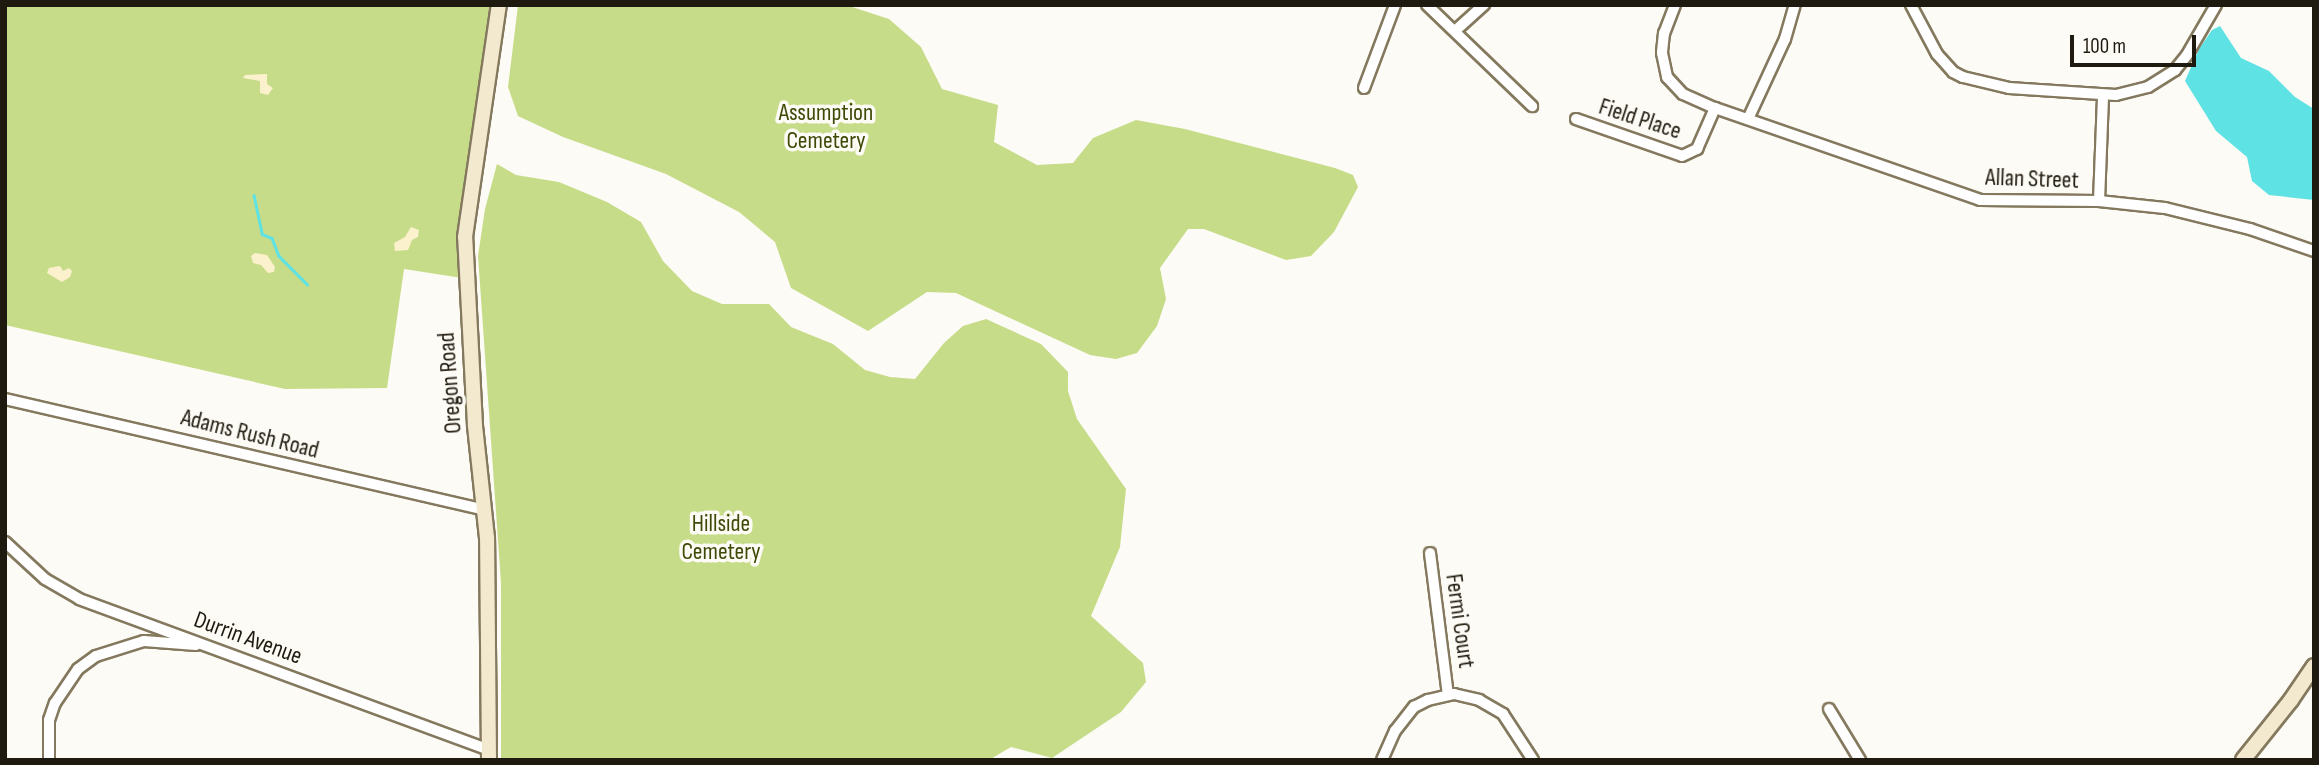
<!DOCTYPE html>
<style>
body{margin:0}
#map{position:relative;width:2319px;height:765px;overflow:hidden;background:#fdfbf5;font-family:"Sofia Sans Condensed",sans-serif}
div>[style]{position:absolute}
.green>*{inset:0;background:#c7dc89}
.sand>*{inset:0;background:#fbf1cc}
.water>*{inset:0;background:#5ee2e4}
.stream>*{height:2.5px;margin:-1.25px;padding:0 1.25px;transform-origin:1.25px;border-radius:1.25px;background:#5ee2e4}
.roads{filter:drop-shadow(2px 0 #84795e) drop-shadow(-2px 0 #84795e) drop-shadow(0 2px #84795e) drop-shadow(0 -2px #84795e)}
.street>*{height:10px;margin:-5px;padding:0 5px;transform-origin:5px;border-radius:5px;background:#fff}
.secondary>*{height:14px;margin:-7px;padding:0 7px;transform-origin:7px;border-radius:7px;background:#f3e9cf}
span{translate:-50% -50%;white-space:nowrap;text-align:center;line-height:1.15;-webkit-text-stroke:7px #fdfbf5;paint-order:stroke}
.park-label{font-size:24px;color:#3e4906}
.street-label{font-size:24px;color:#1f1a0f}
.frame{position:absolute;inset:0;border:7px solid #1f1a0f;pointer-events:none}
.scale{position:absolute;left:2070px;top:35px;width:126px;height:32px;box-sizing:border-box;border:4px solid #1f1a0f;border-top:0;padding-left:9px;font-size:21px;line-height:24px;white-space:nowrap;color:#1f1a0f;-webkit-text-stroke:5px #fdfbf5;paint-order:stroke}
</style>
<div id="map">
<div class="green">
<i style="clip-path:polygon(5px 5px,498px 5px,462px 278px,404px 269px,387px 388px,285px 389px,5px 325px)"></i>
<i style="clip-path:polygon(518px 5px,846px 5px,889px 19px,921px 47px,942px 89px,998px 105px,994px 142px,1037px 165px,1073px 163px,1093px 138px,1136px 120px,1185px 129px,1335px 168px,1353px 175px,1358px 187px,1334px 232px,1311px 256px,1286px 260px,1204px 229px,1188px 229px,1160px 268px,1166px 299px,1157px 326px,1137px 353px,1116px 359px,1090px 355px,956px 293px,927px 292px,868px 331px,791px 288px,775px 242px,739px 212px,666px 174px,563px 137px,518px 116px,508px 87px)"></i>
<i style="clip-path:polygon(497px 164px,516px 175px,559px 182px,607px 202px,641px 222px,663px 261px,692px 291px,722px 304px,769px 304px,791px 327px,833px 344px,865px 370px,890px 377px,915px 379px,944px 343px,963px 326px,986px 319px,1041px 344px,1068px 372px,1068px 391px,1077px 419px,1126px 489px,1120px 547px,1091px 616px,1143px 663px,1146px 682px,1121px 712px,1052px 758px,1011px 747px,989px 760px,501px 760px,501px 583px,478px 256px,485px 209px)"></i>
</div>
<div class="sand">
<i style="clip-path:polygon(267px 74px,267px 84px,273px 88px,268px 95px,260px 93px,260px 81px,243px 78px,245px 75px)"></i>
<i style="clip-path:polygon(411px 227px,419px 230px,418px 237px,412px 240px,408px 250px,395px 251px,394px 243px,405px 237px)"></i>
<i style="clip-path:polygon(255px 253px,267px 255px,275px 267px,274px 272px,268px 273px,261px 265px,253px 263px,251px 256px)"></i>
<i style="clip-path:polygon(60px 266px,63px 271px,69px 268px,72px 271px,70px 277px,62px 282px,47px 273px,49px 268px)"></i>
</div>
<div class="water">
<i style="clip-path:polygon(2220px 26px,2241px 58px,2269px 71px,2295px 97px,2314px 109px,2314px 200px,2269px 195px,2252px 181px,2247px 157px,2216px 131px,2185px 81px,2199px 49px,2212px 30px)"></i>
</div>
<div class="stream">
<i style="left:254px;top:195px;width:40px;rotate:78deg"></i>
<i style="left:262px;top:234px;width:11px;rotate:22deg"></i>
<i style="left:272px;top:238px;width:19px;rotate:69deg"></i>
<i style="left:279px;top:256px;width:40px;rotate:45deg"></i>
</div>
<div class="roads">
<div class="street">
<i style="left:1427px;top:5px;width:146px;rotate:43.9deg"></i>
<i style="left:1675px;top:5px;width:30px;rotate:111deg"></i>
<i style="left:1664px;top:33px;width:20px;rotate:96deg"></i>
<i style="left:1662px;top:53px;width:25px;rotate:78deg"></i>
<i style="left:1667px;top:77px;width:23px;rotate:47deg"></i>
<i style="left:1683px;top:94px;width:35px;rotate:24deg"></i>
<i style="left:1715px;top:108px;width:281px;rotate:19.1deg"></i>
<i style="left:1980px;top:200px;width:119px;rotate:0.5deg"></i>
<i style="left:2099px;top:201px;width:66px;rotate:6.1deg"></i>
<i style="left:2165px;top:208px;width:88px;rotate:13.9deg"></i>
<i style="left:2250px;top:229px;width:68px;rotate:19deg"></i>
<i style="left:1911px;top:5px;width:55px;rotate:62deg"></i>
<i style="left:1937px;top:54px;width:24px;rotate:48deg"></i>
<i style="left:1953px;top:72px;width:11px;rotate:27deg"></i>
<i style="left:1963px;top:77px;width:47px;rotate:13.4deg"></i>
<i style="left:2009px;top:88px;width:107px;rotate:3.7deg"></i>
<i style="left:2116px;top:95px;width:33px;rotate:-14deg"></i>
<i style="left:2148px;top:87px;width:32px;rotate:-32deg"></i>
<i style="left:2175px;top:70px;width:19px;rotate:-51deg"></i>
<i style="left:2187px;top:55px;width:58px;rotate:-59.9deg"></i>
<i style="left:1456px;top:30px;width:38px;rotate:-42deg"></i>
<i style="left:1364px;top:88px;width:89px;rotate:-69.5deg"></i>
<i style="left:1576px;top:119px;width:112px;rotate:19.2deg"></i>
<i style="left:1682px;top:156px;width:17px;rotate:-25deg"></i>
<i style="left:1697px;top:149px;width:45px;rotate:-66.3deg"></i>
<i style="left:1748px;top:119px;width:88px;rotate:-65.2deg"></i>
<i style="left:1785px;top:39px;width:35px;rotate:-74deg"></i>
<i style="left:2099px;top:201px;width:106px;rotate:-87.8deg"></i>
<i style="left:5px;top:399px;width:492px;rotate:13deg"></i>
<i style="left:5px;top:542px;width:54px;rotate:42.8deg"></i>
<i style="left:45px;top:579px;width:39px;rotate:30deg"></i>
<i style="left:79px;top:599px;width:438px;rotate:20.2deg"></i>
<i style="left:1430px;top:553px;width:143px;rotate:82.8deg"></i>
<i style="left:1829px;top:709px;width:60px;rotate:58.7deg"></i>
<i style="left:49px;top:760px;width:40px;rotate:-90deg"></i>
<i style="left:49px;top:720px;width:18px;rotate:-71deg"></i>
<i style="left:55px;top:703px;width:41px;rotate:-55.9deg"></i>
<i style="left:78px;top:669px;width:22px;rotate:-36deg"></i>
<i style="left:96px;top:656px;width:50px;rotate:-17.4deg"></i>
<i style="left:144px;top:641px;width:52px;rotate:4.4deg"></i>
<i style="left:1382px;top:760px;width:32px;rotate:-66deg"></i>
<i style="left:1395px;top:731px;width:31px;rotate:-52deg"></i>
<i style="left:1414px;top:707px;width:16px;rotate:-27deg"></i>
<i style="left:1428px;top:700px;width:27px;rotate:-13deg"></i>
<i style="left:1454px;top:694px;width:26px;rotate:13deg"></i>
<i style="left:1479px;top:700px;width:28px;rotate:30deg"></i>
<i style="left:1503px;top:714px;width:55px;rotate:56.9deg"></i>
</div>
<div class="secondary">
<i style="left:489px;top:760px;width:222px;rotate:-90.5deg"></i>
<i style="left:487px;top:538px;width:114px;rotate:-96.1deg"></i>
<i style="left:475px;top:425px;width:188px;rotate:-93deg"></i>
<i style="left:465px;top:237px;width:234px;rotate:-81.7deg"></i>
<i style="left:2243px;top:760px;width:77px;rotate:-51.3deg"></i>
<i style="left:2291px;top:700px;width:41px;rotate:-55.9deg"></i>
</div>
</div>
<div class="park-label">
<span style="left:826px;top:127px">Assumption<br>Cemetery</span>
<span style="left:721px;top:538px">Hillside<br>Cemetery</span>
</div>
<div class="street-label">
<span style="left:1640px;top:119px;rotate:18deg">Field Place</span>
<span style="left:2032px;top:179px;rotate:2deg">Allan Street</span>
<span style="left:450px;top:383px;rotate:-94deg">Oregon Road</span>
<span style="left:250px;top:434px;rotate:14deg">Adams Rush Road</span>
<span style="left:1460px;top:621px;rotate:82deg">Fermi Court</span>
<span style="left:248px;top:638px;rotate:20deg">Durrin Avenue</span>
</div>
<div class="frame"></div>
<div class="scale">100 m</div>
</div>
